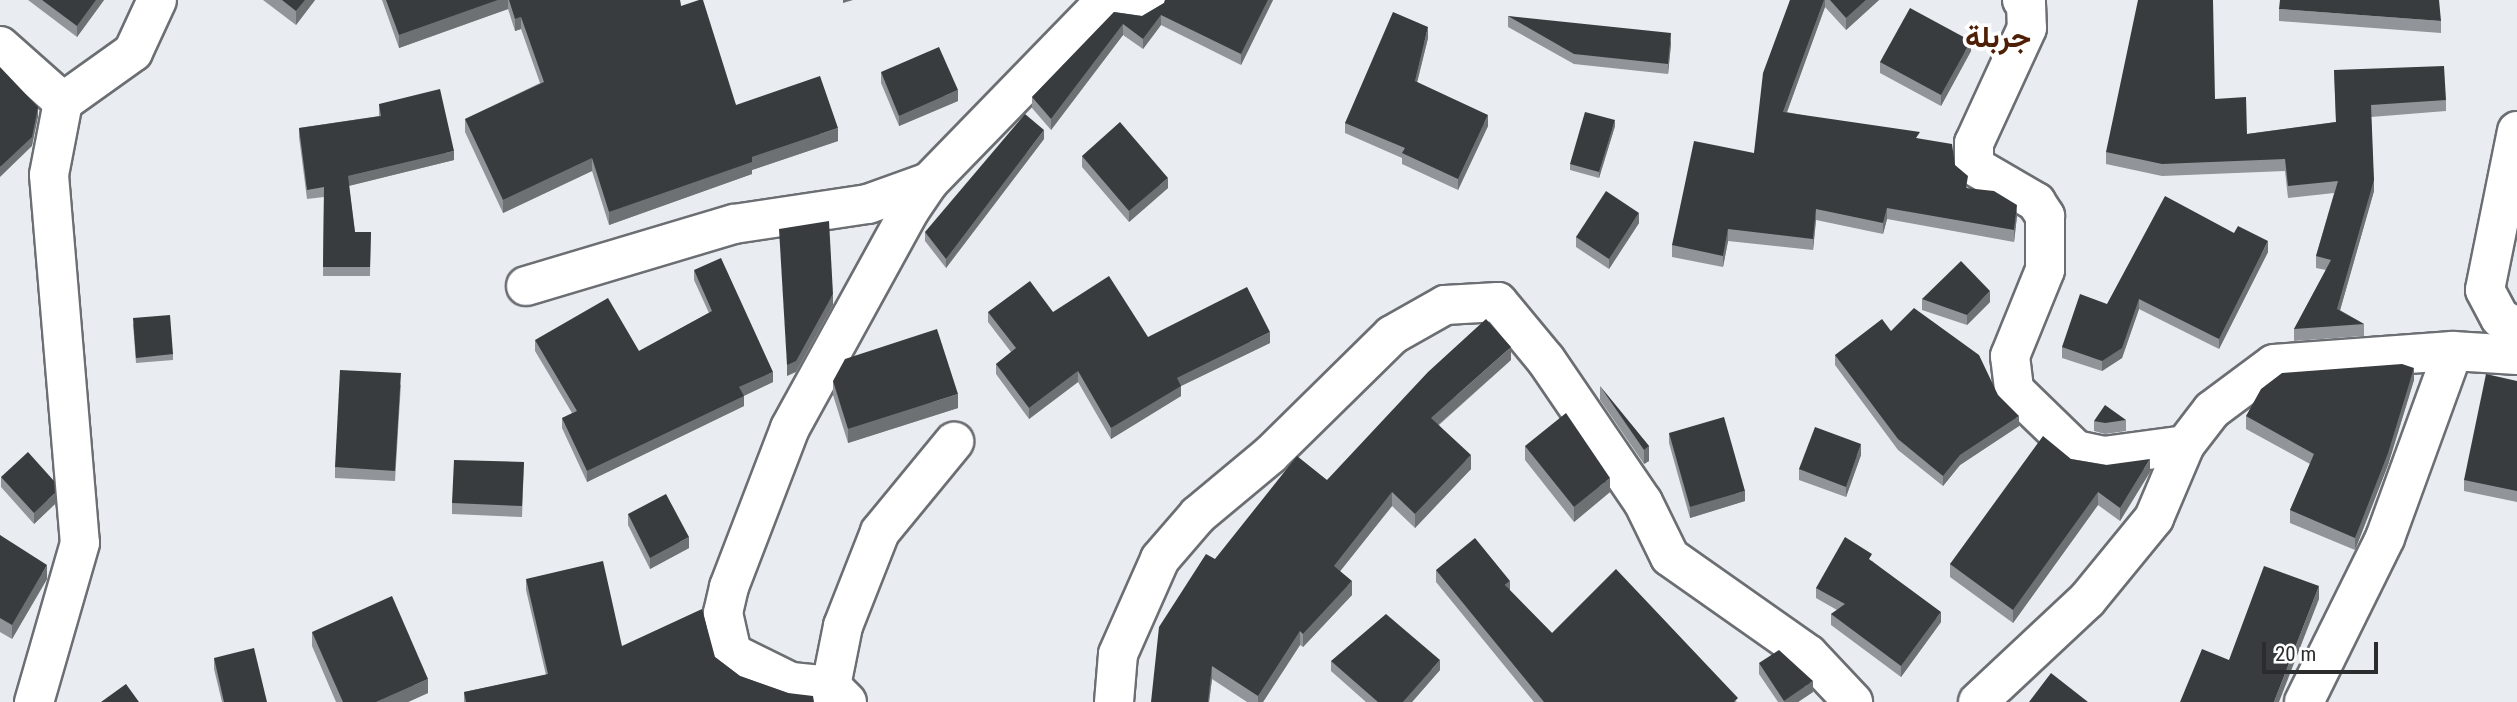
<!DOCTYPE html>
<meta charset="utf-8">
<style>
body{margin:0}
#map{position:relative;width:2517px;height:702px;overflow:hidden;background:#e9edf1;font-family:"Roboto Condensed",Vazirmatn,sans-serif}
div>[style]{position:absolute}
.roads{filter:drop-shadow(2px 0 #6b6e72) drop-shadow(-2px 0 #6b6e72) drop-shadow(0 2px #6b6e72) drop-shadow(0 -2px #6b6e72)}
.minor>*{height:38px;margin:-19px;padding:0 19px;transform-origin:19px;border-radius:19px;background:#fff}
.wall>*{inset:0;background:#919498}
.shaded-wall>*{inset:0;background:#6e7174}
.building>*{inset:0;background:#393c3f}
span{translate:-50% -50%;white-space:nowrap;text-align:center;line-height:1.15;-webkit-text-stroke:7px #fff;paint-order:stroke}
.district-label{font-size:30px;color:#4e1f05;font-weight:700}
.scale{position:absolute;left:2262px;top:642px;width:116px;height:32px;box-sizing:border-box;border:4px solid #2b2c2e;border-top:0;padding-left:9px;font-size:21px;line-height:24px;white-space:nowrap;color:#2b2c2e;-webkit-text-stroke:5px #fff;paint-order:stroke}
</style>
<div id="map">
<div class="roads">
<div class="minor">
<i style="left:1115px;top:0;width:20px;rotate:18deg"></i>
<i style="left:1134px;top:6px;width:14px;rotate:-25deg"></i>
<i style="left:2022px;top:0;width:5px;rotate:37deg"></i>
<i style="left:2026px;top:3px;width:25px;rotate:88deg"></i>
<i style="left:2027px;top:28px;width:127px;rotate:114.7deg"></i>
<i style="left:1974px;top:143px;width:23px;rotate:90deg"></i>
<i style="left:1974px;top:166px;width:72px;rotate:30.1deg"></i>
<i style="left:2036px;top:202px;width:17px;rotate:57deg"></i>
<i style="left:2045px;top:216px;width:54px;rotate:90deg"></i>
<i style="left:2045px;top:270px;width:93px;rotate:112.1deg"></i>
<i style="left:2010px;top:356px;width:34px;rotate:83deg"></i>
<i style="left:2014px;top:390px;width:86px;rotate:44.1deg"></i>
<i style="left:2076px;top:450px;width:29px;rotate:12deg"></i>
<i style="left:2104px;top:456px;width:82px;rotate:-7.7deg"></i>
<i style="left:0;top:46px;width:84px;rotate:41.6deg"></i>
<i style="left:63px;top:102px;width:74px;rotate:100.9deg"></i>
<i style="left:49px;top:175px;width:369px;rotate:85.2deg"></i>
<i style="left:80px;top:543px;width:166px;rotate:106.1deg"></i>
<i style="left:63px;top:102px;width:86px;rotate:-35.5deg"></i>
<i style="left:133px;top:52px;width:57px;rotate:-65.2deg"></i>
<i style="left:2517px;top:131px;width:162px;rotate:101.4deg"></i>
<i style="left:2485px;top:290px;width:32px;rotate:62deg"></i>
<i style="left:2500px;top:318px;width:19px;rotate:28deg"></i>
<i style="left:526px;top:286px;width:217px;rotate:-16.6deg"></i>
<i style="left:734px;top:224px;width:135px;rotate:-8.5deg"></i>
<i style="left:868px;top:204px;width:65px;rotate:-19.8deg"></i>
<i style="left:831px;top:686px;width:61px;rotate:-78.7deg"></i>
<i style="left:843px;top:626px;width:101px;rotate:-68.5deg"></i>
<i style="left:880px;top:532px;width:117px;rotate:-50.6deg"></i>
<i style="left:847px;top:702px;width:23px;rotate:-135deg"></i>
<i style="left:831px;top:686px;width:40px;rotate:-174.3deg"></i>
<i style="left:791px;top:682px;width:66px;rotate:-153.8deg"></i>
<i style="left:732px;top:653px;width:41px;rotate:-102.7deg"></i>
<i style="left:723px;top:613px;width:27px;rotate:-77deg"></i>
<i style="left:729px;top:587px;width:170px;rotate:-69deg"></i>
<i style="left:790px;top:428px;width:249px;rotate:-61.2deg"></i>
<i style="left:910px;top:210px;width:34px;rotate:-56deg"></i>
<i style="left:929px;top:182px;width:254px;rotate:-45.8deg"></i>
<i style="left:1114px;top:702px;width:48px;rotate:-85.2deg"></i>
<i style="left:1118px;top:654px;width:104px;rotate:-66.1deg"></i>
<i style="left:1160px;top:559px;width:58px;rotate:-49.2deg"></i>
<i style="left:1198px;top:515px;width:94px;rotate:-39.8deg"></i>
<i style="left:1270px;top:455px;width:171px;rotate:-44.5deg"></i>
<i style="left:1392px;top:335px;width:61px;rotate:-29.5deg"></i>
<i style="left:1445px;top:305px;width:53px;rotate:-3.2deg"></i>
<i style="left:1498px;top:302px;width:75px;rotate:50.4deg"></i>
<i style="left:1546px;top:360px;width:172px;rotate:55.7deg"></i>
<i style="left:1643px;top:502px;width:61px;rotate:63.9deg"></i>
<i style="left:1670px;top:557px;width:169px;rotate:35.1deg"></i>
<i style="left:1808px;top:654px;width:66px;rotate:46.8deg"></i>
<i style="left:1978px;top:702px;width:149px;rotate:-43.1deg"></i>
<i style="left:2087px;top:600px;width:106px;rotate:-50.7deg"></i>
<i style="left:2154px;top:518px;width:79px;rotate:-67deg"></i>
<i style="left:2185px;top:445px;width:44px;rotate:-52.4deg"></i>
<i style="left:2212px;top:410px;width:77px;rotate:-36.6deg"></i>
<i style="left:2274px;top:364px;width:179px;rotate:-4.2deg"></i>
<i style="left:2453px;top:351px;width:64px;rotate:3.6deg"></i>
<i style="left:2304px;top:702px;width:183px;rotate:-63.7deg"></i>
<i style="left:2385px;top:538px;width:199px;rotate:-70deg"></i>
</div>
</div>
<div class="wall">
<i style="clip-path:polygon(28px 0,104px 0,77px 37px)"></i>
<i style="clip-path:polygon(263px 0,315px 0,296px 25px)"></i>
<i style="clip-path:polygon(382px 0,680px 0,681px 6px,736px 105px,838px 141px,752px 170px,752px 174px,609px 225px,592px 171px,503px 213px,465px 132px,465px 119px,540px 83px,521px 29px,515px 31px,508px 9px,399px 48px)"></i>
<i style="clip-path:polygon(1165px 0,1273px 0,1241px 65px,1161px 25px,1143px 49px,1123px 35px,1051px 130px,1032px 108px,1032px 97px,1114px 12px,1142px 16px,1164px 3px)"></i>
<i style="clip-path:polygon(1790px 0,1879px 0,1846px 30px,1825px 7px,1787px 112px,1920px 139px,1955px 165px,1968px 189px,2017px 216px,2014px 242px,1887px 219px,1883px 234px,1816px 220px,1813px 250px,1728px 241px,1723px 267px,1672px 257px,1672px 245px,1754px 153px)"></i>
<i style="clip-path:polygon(2279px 9px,2441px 21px,2441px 33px,2279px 21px)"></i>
<i style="clip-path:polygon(1508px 16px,1671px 44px,1668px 74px,1574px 64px,1508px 27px)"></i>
<i style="clip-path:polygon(1428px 38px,1417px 82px,1488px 126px,1458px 190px,1402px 164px,1402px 158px,1345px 133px,1345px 123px)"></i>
<i style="clip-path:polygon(1971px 51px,1941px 106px,1880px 73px,1880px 62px)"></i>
<i style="clip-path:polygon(2334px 70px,2446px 100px,2446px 111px,2371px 117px,2374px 191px,2340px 310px,2364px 324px,2364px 336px,2294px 341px,2294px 329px,2326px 270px,2316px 268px,2316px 256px,2334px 193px,2288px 198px,2285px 171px,2162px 176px,2106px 164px,2106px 152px,2215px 99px,2247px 134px,2336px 122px)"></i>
<i style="clip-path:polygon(881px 72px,958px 101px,899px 126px,881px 83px)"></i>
<i style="clip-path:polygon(379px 104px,454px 160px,349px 186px,355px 232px,371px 232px,370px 276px,323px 276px,324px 197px,307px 199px,299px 137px,299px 128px,379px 116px)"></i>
<i style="clip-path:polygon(1615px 126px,1599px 178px,1570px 170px,1570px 164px)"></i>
<i style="clip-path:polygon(1044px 139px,946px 268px,925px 241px,925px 232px)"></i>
<i style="clip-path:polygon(1082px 156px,1168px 188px,1129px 222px,1082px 167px)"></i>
<i style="clip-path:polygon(1639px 223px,1609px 269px,1576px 247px,1576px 237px)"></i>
<i style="clip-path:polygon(2268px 252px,2219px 349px,2139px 309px,2122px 358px,2102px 371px,2062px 358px,2062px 347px,2107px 304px)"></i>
<i style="clip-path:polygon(694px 270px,773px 382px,744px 396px,744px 406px,587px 482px,562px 428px,562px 418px,572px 413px,535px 351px,535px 340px,639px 351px,709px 313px,694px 280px)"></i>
<i style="clip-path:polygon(1922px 299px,1990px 302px,1967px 325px,1922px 310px)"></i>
<i style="clip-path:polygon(988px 312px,1148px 337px,1270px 343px,1181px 386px,1181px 396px,1111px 439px,1078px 382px,1029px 419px,996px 374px,996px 364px,1011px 352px,988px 322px)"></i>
<i style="clip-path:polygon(133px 324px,173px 354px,173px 360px,136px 363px)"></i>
<i style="clip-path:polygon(1891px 331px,1998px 395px,2019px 426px,1960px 465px,1943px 486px,1898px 450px,1835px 365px,1835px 355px)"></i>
<i style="clip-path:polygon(1511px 360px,1439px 425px,1471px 469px,1415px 528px,1392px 506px,1340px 571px,1352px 595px,1303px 647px,1300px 645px,1263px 702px,1247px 702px,1212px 679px,1209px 702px,1151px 702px,1215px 559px,1327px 480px)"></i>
<i style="clip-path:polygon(2414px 380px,2388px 465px,2355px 550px,2290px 523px,2290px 510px,2310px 464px,2246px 429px,2246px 416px)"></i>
<i style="clip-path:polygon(833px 381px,958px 408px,848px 443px,833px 395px)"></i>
<i style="clip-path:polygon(2517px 381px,2517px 502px,2464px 491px,2464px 480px)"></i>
<i style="clip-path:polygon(401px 384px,395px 481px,335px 478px,335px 467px)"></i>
<i style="clip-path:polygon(1600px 386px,1649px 446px,1649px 461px,1644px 464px,1600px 400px)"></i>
<i style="clip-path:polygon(2126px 420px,2126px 431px,2105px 434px,2094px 431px,2094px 421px)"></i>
<i style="clip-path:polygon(1669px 433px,1745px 501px,1690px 518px,1669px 443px)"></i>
<i style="clip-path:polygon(1525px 446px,1610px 492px,1574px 522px,1525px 460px)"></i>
<i style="clip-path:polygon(1861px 455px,1846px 497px,1799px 480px,1799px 469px)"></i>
<i style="clip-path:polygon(2071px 459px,2150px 472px,2120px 521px,2098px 505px,2013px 623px,1950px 577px,1950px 564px)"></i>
<i style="clip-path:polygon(524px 462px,522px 517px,452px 514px,452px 503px)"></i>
<i style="clip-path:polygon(1px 477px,55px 504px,34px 524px,1px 487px)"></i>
<i style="clip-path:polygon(628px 514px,689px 548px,650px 569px,628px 525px)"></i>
<i style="clip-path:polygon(0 535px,47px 579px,12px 639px,0 632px)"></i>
<i style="clip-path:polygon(1872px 561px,1941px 622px,1901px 677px,1831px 625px,1831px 614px,1837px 610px,1816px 598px,1816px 588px)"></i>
<i style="clip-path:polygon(1436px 570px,1510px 591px,1552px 633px,1738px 702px,1534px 702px,1436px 582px)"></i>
<i style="clip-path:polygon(526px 579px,622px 646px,715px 657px,740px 676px,814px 702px,464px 702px,464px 692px,546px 675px,526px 590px)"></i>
<i style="clip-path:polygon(312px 632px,428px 693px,408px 702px,336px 702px,312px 646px)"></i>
<i style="clip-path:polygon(214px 658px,267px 702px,222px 702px,214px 669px)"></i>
<i style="clip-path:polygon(1331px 661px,1440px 670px,1412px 702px,1366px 702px,1331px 671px)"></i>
<i style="clip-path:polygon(1759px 663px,1813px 692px,1798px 702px,1778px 702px,1759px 674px)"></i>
</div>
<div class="shaded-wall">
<i style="clip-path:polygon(96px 0,104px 0,77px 37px,77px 26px)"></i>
<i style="clip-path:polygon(305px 0,315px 0,296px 25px,296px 11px)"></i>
<i style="clip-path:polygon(498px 0,508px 0,508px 9px,399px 48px,399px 35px)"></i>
<i style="clip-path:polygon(843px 0,853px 0,843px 3px)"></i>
<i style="clip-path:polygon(1268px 0,1273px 0,1241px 65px,1241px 54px)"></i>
<i style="clip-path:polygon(1824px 0,1825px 0,1825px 7px,1783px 123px,1783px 112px)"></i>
<i style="clip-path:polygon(1866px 0,1879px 0,1846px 30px,1846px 18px)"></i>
<i style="clip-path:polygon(1161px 15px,1161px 25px,1143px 49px,1143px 39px)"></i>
<i style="clip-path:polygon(521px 17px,521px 29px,515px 31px,515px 19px)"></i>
<i style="clip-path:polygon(1123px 24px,1123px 35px,1051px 130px,1051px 119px)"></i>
<i style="clip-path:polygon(1428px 27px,1428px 38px,1415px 91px,1415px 81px)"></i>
<i style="clip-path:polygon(1671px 33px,1671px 44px,1668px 74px,1668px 64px)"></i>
<i style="clip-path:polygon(1971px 41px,1971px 51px,1941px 106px,1941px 95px)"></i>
<i style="clip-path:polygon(958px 90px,958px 101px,899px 126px,899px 116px)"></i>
<i style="clip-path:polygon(38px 107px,38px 117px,32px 146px,0 177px,0 167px)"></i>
<i style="clip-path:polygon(1488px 115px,1488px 126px,1458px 190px,1458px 179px)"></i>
<i style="clip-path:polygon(1615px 120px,1615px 126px,1599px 178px,1599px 172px)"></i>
<i style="clip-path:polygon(838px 128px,838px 141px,752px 170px,752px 174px,609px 225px,609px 212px,752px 157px)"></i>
<i style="clip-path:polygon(1044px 130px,1044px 139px,946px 268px,946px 259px)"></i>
<i style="clip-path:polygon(454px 151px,454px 160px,348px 186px,348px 176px)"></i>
<i style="clip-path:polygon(592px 158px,592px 171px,503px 213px,503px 200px)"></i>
<i style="clip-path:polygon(1168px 178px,1168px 188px,1129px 222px,1129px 211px)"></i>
<i style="clip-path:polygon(2374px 180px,2374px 191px,2337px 321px,2337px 309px)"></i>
<i style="clip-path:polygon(2017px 205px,2017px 216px,2014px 242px,2014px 230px)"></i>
<i style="clip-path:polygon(1887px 208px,1887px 219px,1883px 234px,1883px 223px)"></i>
<i style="clip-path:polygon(1816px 209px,1816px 220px,1813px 250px,1813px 239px)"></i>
<i style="clip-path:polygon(1639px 213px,1639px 223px,1609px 269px,1609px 259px)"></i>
<i style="clip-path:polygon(1728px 229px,1728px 241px,1723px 267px,1723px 256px)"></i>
<i style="clip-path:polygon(2268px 241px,2268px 252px,2219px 349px,2219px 339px)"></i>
<i style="clip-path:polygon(1990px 291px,1990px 302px,1967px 325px,1967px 315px)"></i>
<i style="clip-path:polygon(833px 294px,833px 305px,796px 372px,787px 376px,787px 365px)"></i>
<i style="clip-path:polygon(2139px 299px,2139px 309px,2122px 358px,2102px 371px,2102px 361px)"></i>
<i style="clip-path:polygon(1270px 332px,1270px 343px,1181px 386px,1181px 396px,1111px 439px,1111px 428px,1177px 378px)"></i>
<i style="clip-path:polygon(1511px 347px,1511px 360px,1431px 431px,1431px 418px)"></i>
<i style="clip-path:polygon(2414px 368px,2414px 380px,2388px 465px,2355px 550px,2355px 538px)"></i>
<i style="clip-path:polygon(1078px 371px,1078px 382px,1029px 419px,1029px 408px)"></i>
<i style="clip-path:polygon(773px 372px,773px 382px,739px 398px,739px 387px)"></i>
<i style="clip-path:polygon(958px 394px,958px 408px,848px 443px,848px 429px)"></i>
<i style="clip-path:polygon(744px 396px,744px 406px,587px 482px,587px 471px)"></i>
<i style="clip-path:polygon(2019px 416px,2019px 426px,1960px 465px,1943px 486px,1943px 476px,1960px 455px)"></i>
<i style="clip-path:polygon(1861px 444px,1861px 455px,1846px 497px,1846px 487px)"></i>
<i style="clip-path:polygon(1649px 446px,1649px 461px,1644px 464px,1644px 450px)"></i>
<i style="clip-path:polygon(1471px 455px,1471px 469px,1415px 528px,1415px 514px)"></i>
<i style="clip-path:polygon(2150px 459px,2150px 472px,2120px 521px,2120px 508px)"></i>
<i style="clip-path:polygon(1610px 478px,1610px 492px,1574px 522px,1574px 507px)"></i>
<i style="clip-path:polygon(1745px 491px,1745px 501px,1690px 518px,1690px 507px)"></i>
<i style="clip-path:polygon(1392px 492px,1392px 506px,1334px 579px,1334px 566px)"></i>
<i style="clip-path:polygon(2098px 492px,2098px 505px,2013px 623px,2013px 610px)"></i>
<i style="clip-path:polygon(55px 493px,55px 504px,34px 524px,34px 513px)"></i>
<i style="clip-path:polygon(689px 537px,689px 548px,650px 569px,650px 558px)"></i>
<i style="clip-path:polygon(47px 565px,47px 579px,12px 639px,12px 625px)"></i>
<i style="clip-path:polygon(1352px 581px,1352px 595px,1303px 647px,1303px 634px)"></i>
<i style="clip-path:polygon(1510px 581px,1510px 592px,1505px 585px)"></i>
<i style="clip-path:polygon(2319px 586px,2319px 599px,2279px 702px,2274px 702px)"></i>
<i style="clip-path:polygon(1941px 612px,1941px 622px,1901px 677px,1901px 666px)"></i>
<i style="clip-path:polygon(1300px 631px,1300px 645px,1263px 702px,1258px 702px,1258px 696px)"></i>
<i style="clip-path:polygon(1440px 660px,1440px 670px,1412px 702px,1403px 702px)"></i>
<i style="clip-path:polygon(1212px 666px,1212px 679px,1209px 702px,1208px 702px)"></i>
<i style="clip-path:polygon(428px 679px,428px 693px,408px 702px,376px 702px)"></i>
<i style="clip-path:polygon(1813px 681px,1813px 692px,1798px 702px,1784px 702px,1784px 701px)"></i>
</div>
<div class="building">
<i style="clip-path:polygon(42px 0,96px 0,77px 26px)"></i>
<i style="clip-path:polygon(282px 0,305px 0,296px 11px)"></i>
<i style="clip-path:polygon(386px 0,498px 0,399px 35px)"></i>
<i style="clip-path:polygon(509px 0,680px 0,681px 6px,699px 0,703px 0,736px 105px,820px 76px,838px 128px,752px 157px,752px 162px,609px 212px,592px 158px,503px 200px,465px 119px,544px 82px,521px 17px,515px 19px)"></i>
<i style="clip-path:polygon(1165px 0,1268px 0,1241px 54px,1161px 15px,1143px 39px,1123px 24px,1051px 119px,1032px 97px,1114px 12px,1142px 16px,1164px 3px)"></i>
<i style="clip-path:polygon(1790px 0,1824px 0,1783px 112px,1920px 132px,1916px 138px,1952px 144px,1955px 165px,1968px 176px,1966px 188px,1994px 191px,2017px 205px,2014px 230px,1887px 208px,1883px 223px,1816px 209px,1813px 239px,1728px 229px,1723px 256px,1672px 245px,1694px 141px,1754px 153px,1763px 73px)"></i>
<i style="clip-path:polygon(1830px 0,1866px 0,1846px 18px)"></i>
<i style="clip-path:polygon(2138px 0,2213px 0,2215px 99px,2246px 97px,2247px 134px,2336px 122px,2334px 70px,2444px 66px,2446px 100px,2371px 105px,2374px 180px,2337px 309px,2364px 324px,2294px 329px,2331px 260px,2316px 256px,2338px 181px,2288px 186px,2285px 159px,2162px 164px,2106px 152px)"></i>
<i style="clip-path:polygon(2280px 0,2439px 0,2441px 21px,2279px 9px)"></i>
<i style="clip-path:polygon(1910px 8px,1971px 41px,1941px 95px,1880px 62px)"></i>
<i style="clip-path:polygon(1393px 12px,1428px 27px,1415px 81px,1488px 115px,1458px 179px,1402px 153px,1405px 148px,1345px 123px)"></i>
<i style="clip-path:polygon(1508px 16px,1671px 33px,1668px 64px,1574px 54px)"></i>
<i style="clip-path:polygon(939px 47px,958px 90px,899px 116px,881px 72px)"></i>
<i style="clip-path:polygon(0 67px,38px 107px,32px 137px,0 167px)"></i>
<i style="clip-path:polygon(440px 89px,454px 151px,348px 176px,355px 232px,371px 232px,370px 267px,323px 267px,324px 187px,307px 190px,299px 128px,381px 116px,379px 104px)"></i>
<i style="clip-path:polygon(1585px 112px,1615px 120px,1599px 172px,1570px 164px)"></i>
<i style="clip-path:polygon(1025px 114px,1044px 130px,946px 259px,925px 232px)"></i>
<i style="clip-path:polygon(1120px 122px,1168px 178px,1129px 211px,1082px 156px)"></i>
<i style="clip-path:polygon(1606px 191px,1639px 213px,1609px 259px,1576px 237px)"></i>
<i style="clip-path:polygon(2165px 196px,2234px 233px,2238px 226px,2268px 241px,2219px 339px,2139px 299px,2122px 348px,2102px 361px,2062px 347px,2080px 294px,2107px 304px)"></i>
<i style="clip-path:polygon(829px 221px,833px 294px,796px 361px,787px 365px,779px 229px)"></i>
<i style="clip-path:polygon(721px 258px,773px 372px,739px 387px,744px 396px,587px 471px,562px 418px,577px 411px,535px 340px,608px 298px,639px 351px,712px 311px,694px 270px)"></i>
<i style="clip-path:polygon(1961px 261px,1990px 291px,1967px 315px,1922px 299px)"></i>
<i style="clip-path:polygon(1109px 276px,1148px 337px,1247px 287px,1270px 332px,1177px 378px,1181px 386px,1111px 428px,1078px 371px,1029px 408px,996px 364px,1016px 348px,988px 312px,1030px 281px,1053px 312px)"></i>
<i style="clip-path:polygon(1914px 308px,1979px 355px,1998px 395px,2019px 416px,1960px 455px,1943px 476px,1898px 439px,1835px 355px,1882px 319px,1891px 331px)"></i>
<i style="clip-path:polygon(170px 315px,173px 354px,136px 358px,133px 318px)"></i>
<i style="clip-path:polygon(1486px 319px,1511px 347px,1431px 418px,1471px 455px,1415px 514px,1392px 492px,1334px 566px,1352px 581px,1303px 634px,1300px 631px,1258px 696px,1212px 666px,1208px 702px,1151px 702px,1159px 627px,1206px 554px,1215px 559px,1297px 456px,1327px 480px,1428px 372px)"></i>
<i style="clip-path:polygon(937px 329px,958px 394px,848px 429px,833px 381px,845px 359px)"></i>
<i style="clip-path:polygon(2402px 364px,2414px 368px,2388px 453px,2355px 538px,2290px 510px,2314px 454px,2246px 416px,2261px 389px,2282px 373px)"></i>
<i style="clip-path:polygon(340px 370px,401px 373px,395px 471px,335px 467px)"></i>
<i style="clip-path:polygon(2486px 374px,2517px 381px,2517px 491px,2464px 480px)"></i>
<i style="clip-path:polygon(1600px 386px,1649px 446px,1644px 450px)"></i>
<i style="clip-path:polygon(2105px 405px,2126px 420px,2105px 423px,2094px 421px)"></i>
<i style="clip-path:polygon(1566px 413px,1610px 478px,1574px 507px,1525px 446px)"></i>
<i style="clip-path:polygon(1724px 417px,1745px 491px,1690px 507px,1669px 433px)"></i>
<i style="clip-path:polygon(1815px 427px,1861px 444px,1846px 487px,1799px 469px)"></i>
<i style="clip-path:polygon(2043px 436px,2071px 459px,2106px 465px,2150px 459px,2120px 508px,2098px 492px,2013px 610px,1950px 564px)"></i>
<i style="clip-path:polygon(28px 452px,54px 481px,55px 493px,34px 513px,1px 477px)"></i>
<i style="clip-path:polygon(454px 460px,524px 462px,522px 506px,452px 503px)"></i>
<i style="clip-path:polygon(666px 494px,689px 537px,650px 558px,628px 514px)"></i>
<i style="clip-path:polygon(0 535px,47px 565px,12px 625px,0 618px)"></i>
<i style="clip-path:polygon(1845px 537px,1872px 554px,1869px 559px,1941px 612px,1901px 666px,1831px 614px,1845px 604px,1816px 588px)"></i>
<i style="clip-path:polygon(1475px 538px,1510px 581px,1505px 585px,1552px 633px,1616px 569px,1738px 698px,1734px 702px,1544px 702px,1436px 570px)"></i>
<i style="clip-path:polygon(603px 561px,622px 646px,702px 609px,715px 657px,740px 676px,788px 693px,813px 696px,814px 702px,466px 702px,464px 692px,548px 674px,526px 579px)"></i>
<i style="clip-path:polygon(2264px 566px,2319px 586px,2274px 702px,2180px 702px,2202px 649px,2229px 660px)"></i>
<i style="clip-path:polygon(392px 596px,428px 679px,376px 702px,343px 702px,312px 632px)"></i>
<i style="clip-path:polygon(1386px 614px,1440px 660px,1403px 702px,1378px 702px,1331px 661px)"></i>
<i style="clip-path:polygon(254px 648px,267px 702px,224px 702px,214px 658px)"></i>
<i style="clip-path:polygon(1779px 650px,1813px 681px,1784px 701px,1759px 663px)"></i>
<i style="clip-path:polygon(2051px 673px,2088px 702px,2029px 702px)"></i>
<i style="clip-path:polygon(126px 684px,139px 702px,101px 702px)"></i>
</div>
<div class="district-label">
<span style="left:1998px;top:37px">جربلة</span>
</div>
<div class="scale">20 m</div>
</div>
